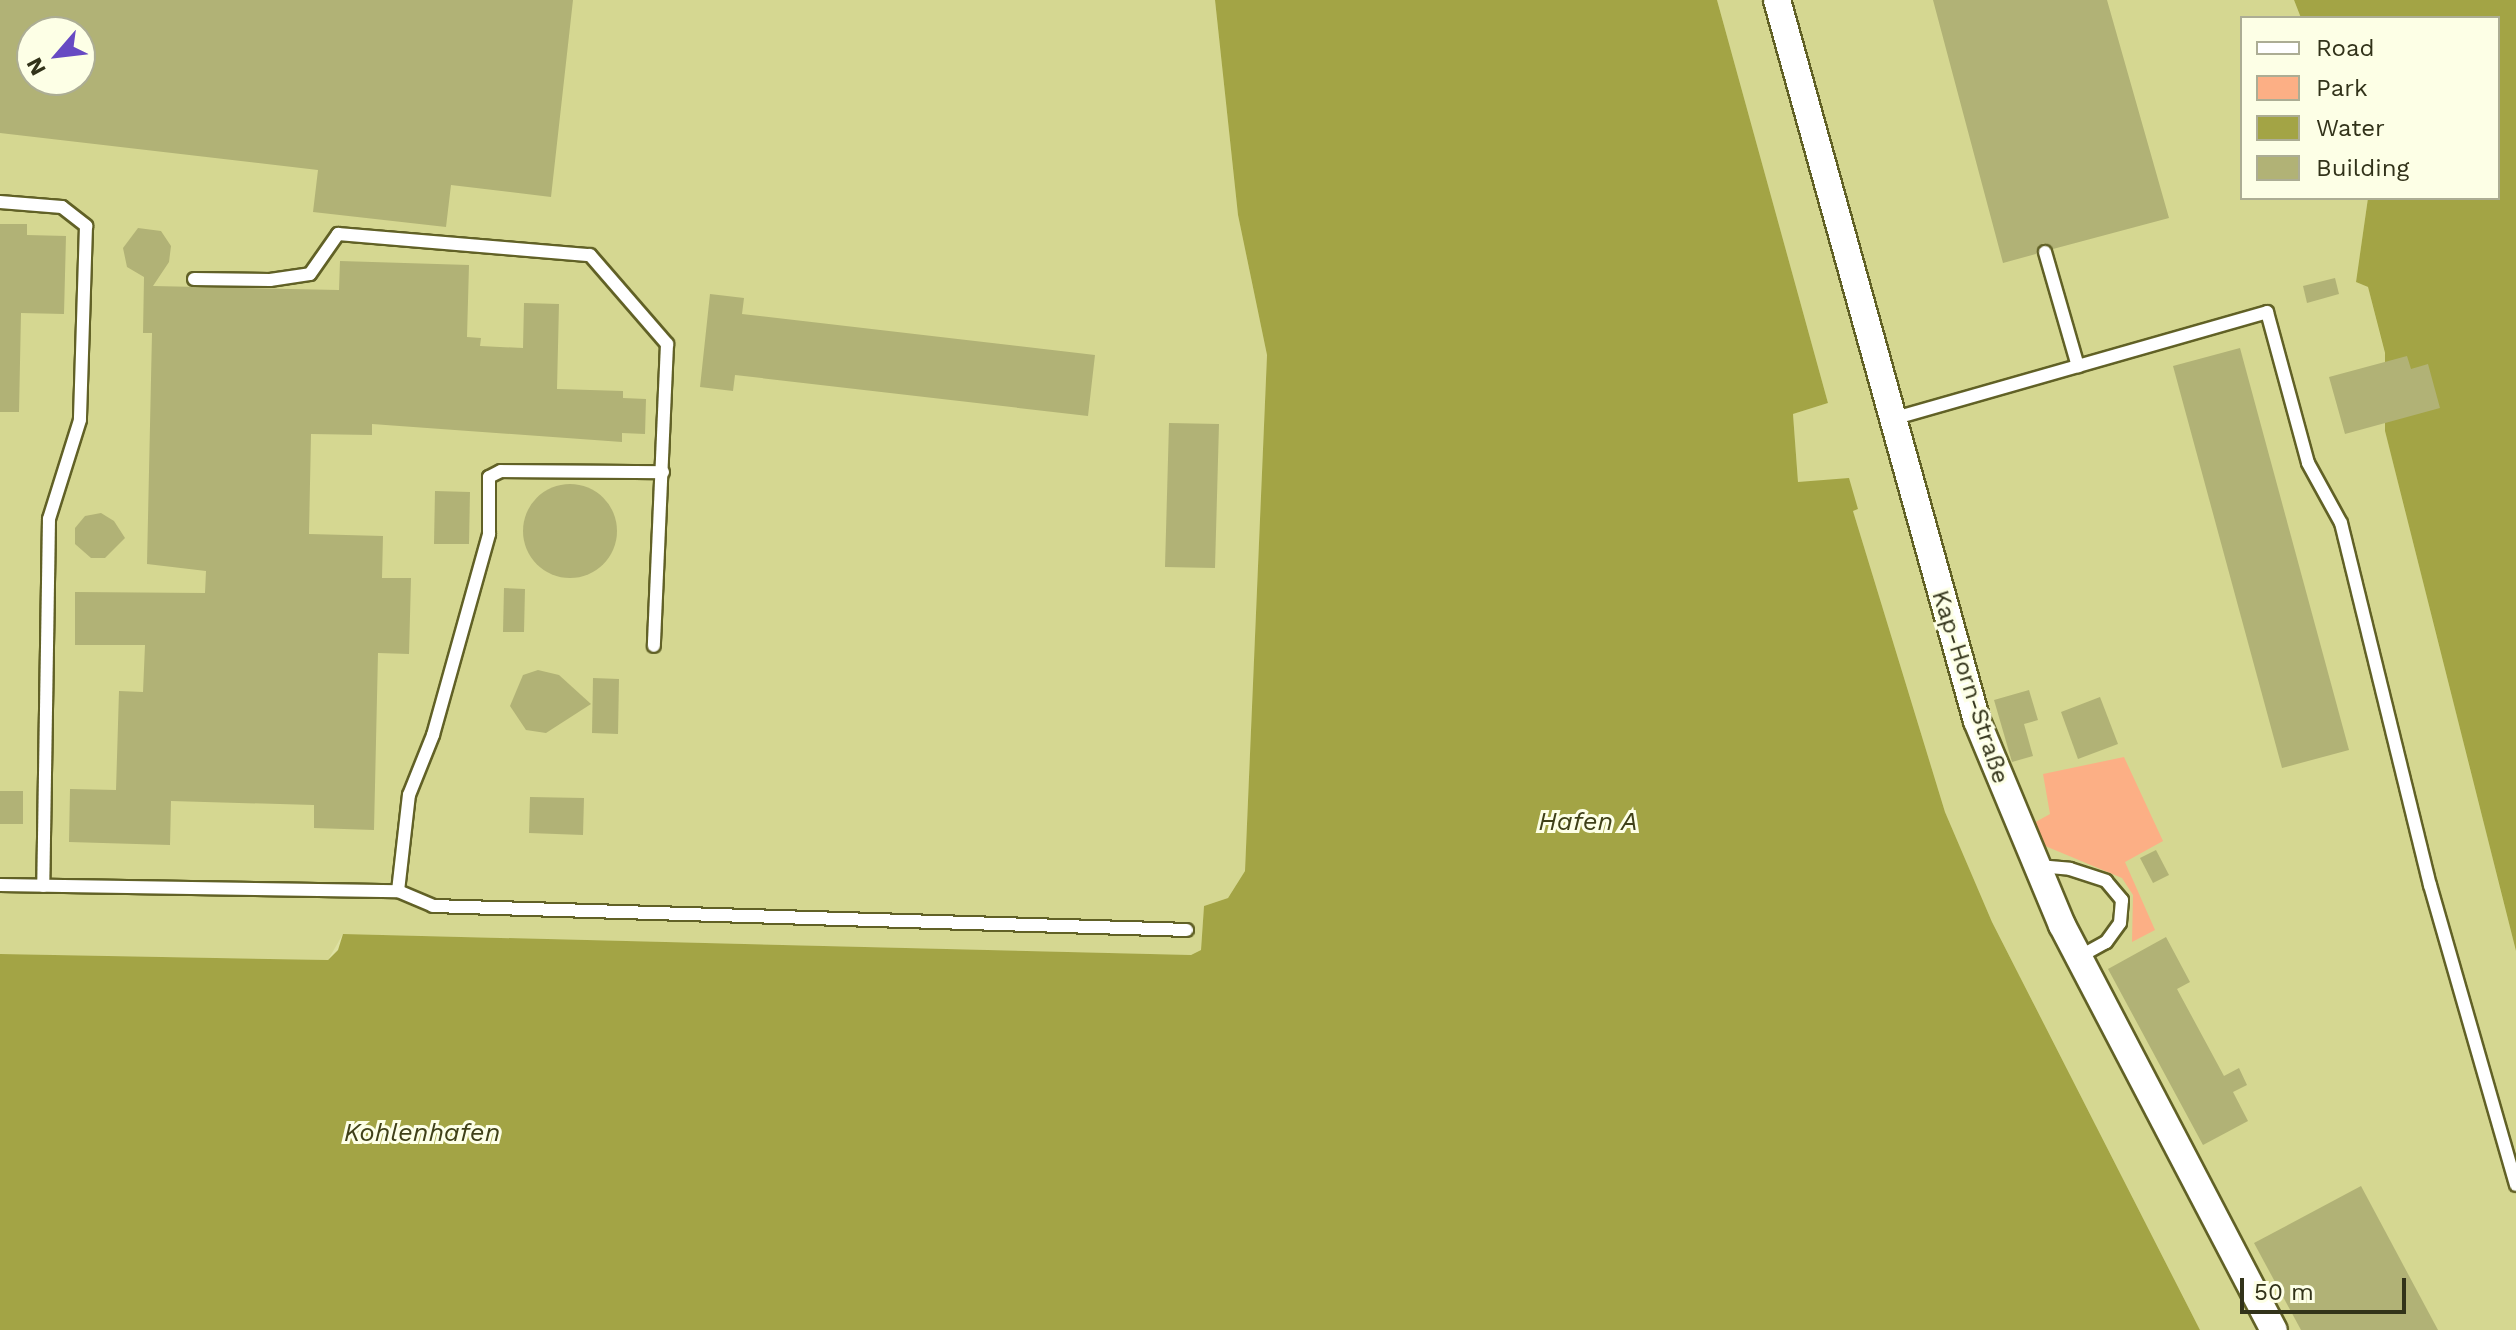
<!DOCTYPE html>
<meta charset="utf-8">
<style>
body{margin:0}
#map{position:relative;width:2516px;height:1330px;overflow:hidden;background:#dee1a2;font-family:"Work Sans",sans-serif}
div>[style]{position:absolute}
.built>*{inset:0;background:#d5d791}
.green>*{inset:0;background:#fcaf85}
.water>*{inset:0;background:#a3a445}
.building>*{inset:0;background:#b1b276}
.round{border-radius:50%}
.roads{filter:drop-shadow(2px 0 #616126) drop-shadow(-2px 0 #616126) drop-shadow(0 2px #616126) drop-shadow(0 -2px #616126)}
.lane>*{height:12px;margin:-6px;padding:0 6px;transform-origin:6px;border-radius:6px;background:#fff}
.street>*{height:26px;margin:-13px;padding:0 13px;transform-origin:13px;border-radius:13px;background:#fff}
span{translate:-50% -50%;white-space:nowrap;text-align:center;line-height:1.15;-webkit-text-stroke:6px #fdffe6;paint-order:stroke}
.street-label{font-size:24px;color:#32331a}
.water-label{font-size:26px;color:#3f4018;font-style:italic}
.legend{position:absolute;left:2240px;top:16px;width:260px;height:184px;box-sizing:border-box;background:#fdffe6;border:2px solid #acad94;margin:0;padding:10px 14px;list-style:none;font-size:24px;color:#32331a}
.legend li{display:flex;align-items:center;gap:16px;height:40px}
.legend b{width:40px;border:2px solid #acad94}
.north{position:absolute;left:16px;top:16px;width:80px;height:80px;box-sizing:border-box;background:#fdffe6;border:2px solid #acad94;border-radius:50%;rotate:242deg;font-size:22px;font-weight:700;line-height:32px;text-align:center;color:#32331a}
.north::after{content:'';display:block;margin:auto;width:28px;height:36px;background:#674ac3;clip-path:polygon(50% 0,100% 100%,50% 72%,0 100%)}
.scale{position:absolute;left:2240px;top:1278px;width:166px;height:36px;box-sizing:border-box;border:4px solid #32331a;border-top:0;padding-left:10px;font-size:24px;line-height:28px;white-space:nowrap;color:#32331a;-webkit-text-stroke:6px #fdffe6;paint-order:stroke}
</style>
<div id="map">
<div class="built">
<i style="clip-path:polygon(evenodd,0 0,1215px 0,1238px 215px,1267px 355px,1245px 871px,1228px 898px,1204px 906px,1201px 950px,1191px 955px,343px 934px,328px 960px,0 954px,0 0,32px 32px,80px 32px,80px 80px,32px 80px,32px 32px)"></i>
<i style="clip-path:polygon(1717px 0,2294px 0,2301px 18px,2242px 18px,2242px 198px,2368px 198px,2356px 282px,2368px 287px,2385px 354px,2385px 431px,2516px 951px,2516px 1330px,2200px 1330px,1992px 922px,1945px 812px,1853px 511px,1858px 509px,1798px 482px,1793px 414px,1828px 403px)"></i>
</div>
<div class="green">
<i style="clip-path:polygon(2124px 757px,2163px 841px,2125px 862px,2155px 930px,2132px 942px,2133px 895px,2122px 878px,2038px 843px,2030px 825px,2050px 814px,2043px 774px)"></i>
</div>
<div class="water">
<i style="clip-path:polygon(1215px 0,1717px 0,1828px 403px,1793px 414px,1798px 482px,1849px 478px,1858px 509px,1853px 511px,1945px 812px,1992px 922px,2200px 1330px,0 1330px,0 954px,328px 960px,338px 950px,343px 934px,1191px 955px,1201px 950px,1204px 906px,1228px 898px,1245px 871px,1267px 355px,1238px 215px)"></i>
<i style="clip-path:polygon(2294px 0,2516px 0,2516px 951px,2385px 431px,2385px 353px,2368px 287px,2356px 282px,2368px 198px,2498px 198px,2498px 18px,2301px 18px)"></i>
</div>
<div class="building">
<i style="clip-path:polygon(evenodd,0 0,573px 0,551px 197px,451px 185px,446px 227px,313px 212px,318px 170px,0 133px,0 0,32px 32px,80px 32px,80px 80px,32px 80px,32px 32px)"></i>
<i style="clip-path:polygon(1933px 0,2107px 0,2169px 218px,2053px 249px,2043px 243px,2036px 254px,2003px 263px)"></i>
<i style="clip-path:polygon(0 224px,27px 224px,27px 235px,66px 236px,64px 314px,21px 313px,19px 412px,0 412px)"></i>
<i style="clip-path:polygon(138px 228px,161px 231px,171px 246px,169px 262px,153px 286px,339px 290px,340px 261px,469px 265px,467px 337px,481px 338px,480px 346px,523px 348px,524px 303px,559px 304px,557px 389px,623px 391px,623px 398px,646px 399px,645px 434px,622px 433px,622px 442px,372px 424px,372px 435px,311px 434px,309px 534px,383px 536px,382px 578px,411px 578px,409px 654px,378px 653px,374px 830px,314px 828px,314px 805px,171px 801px,170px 845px,69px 842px,70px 789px,116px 790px,119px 691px,143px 692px,145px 645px,75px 645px,75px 592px,205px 593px,206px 571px,147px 564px,152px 333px,143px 333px,144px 277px,127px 267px,123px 248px)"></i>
<i style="clip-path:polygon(2335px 278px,2339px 294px,2307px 303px,2303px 286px)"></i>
<i style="clip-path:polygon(710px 294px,744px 298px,742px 314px,1095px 355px,1088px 416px,735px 375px,733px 391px,700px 387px)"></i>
<i style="clip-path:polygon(2240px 348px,2349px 750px,2282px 768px,2173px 366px)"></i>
<i style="clip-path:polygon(2407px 356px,2411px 369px,2428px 364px,2440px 408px,2345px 434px,2329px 377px)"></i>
<i style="clip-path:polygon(1169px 423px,1219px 424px,1215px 568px,1165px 567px)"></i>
<i class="round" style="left:523px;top:484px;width:94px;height:94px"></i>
<i style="clip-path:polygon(435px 491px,470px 492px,469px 544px,434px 544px)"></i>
<i style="clip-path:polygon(101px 513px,114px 521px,125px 538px,105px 558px,91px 558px,75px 544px,75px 528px,85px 516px)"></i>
<i style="clip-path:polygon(504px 588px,525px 589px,524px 632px,503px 632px)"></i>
<i style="clip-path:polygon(538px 670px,559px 675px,591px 704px,546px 733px,526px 730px,510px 706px,523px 675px)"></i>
<i style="clip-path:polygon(593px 678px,619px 679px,618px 734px,592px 733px)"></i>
<i style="clip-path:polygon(2029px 690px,2038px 720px,2024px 724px,2033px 756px,2012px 762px,1994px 700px)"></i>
<i style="clip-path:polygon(2100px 697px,2118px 744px,2078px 759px,2061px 712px)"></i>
<i style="clip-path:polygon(0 791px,23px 791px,23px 824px,0 824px)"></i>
<i style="clip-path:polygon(530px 797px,584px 798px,583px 835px,529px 833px)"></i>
<i style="clip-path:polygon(2156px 850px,2169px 875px,2153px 883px,2140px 858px)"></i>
<i style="clip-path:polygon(2166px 937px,2190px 982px,2177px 989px,2224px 1076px,2239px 1068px,2247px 1085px,2233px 1092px,2248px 1121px,2203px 1145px,2108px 969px)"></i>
<i style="clip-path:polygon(2361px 1186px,2438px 1330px,2301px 1330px,2254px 1243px)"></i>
</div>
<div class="roads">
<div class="lane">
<i style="left:0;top:202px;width:62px;rotate:4.6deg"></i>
<i style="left:62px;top:207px;width:31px;rotate:38deg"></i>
<i style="left:86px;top:226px;width:194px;rotate:91.8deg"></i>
<i style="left:80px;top:420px;width:104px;rotate:107.4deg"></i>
<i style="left:49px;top:519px;width:367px;rotate:90.9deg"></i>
<i style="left:2045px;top:252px;width:119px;rotate:73.9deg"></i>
<i style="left:194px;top:279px;width:76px;rotate:0.8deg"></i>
<i style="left:270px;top:280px;width:40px;rotate:-8.5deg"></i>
<i style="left:310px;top:274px;width:49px;rotate:-55deg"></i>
<i style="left:338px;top:234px;width:253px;rotate:4.8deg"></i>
<i style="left:590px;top:255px;width:118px;rotate:49.1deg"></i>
<i style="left:667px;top:344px;width:302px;rotate:92.5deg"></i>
<i style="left:1892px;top:419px;width:390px;rotate:-15.9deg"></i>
<i style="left:2267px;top:312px;width:156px;rotate:74.8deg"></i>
<i style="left:2308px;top:463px;width:68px;rotate:61.2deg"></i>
<i style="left:2341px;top:523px;width:373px;rotate:76.2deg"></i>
<i style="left:2430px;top:885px;width:312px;rotate:74deg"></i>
<i style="left:2038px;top:866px;width:32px;rotate:5deg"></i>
<i style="left:2070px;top:869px;width:38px;rotate:18deg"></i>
<i style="left:2106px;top:881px;width:25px;rotate:50deg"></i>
<i style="left:2122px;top:900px;width:23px;rotate:95deg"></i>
<i style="left:2120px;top:923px;width:24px;rotate:126deg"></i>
<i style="left:2106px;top:942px;width:31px;rotate:151deg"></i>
<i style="left:0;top:885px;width:398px;rotate:0.9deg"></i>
<i style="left:398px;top:891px;width:38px;rotate:23deg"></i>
<i style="left:433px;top:906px;width:754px;rotate:1.82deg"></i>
<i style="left:398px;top:891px;width:97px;rotate:-83.5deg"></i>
<i style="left:409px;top:795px;width:65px;rotate:-68.2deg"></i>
<i style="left:433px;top:735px;width:209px;rotate:-74.4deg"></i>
<i style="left:489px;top:534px;width:57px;rotate:-90deg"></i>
<i style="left:489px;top:477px;width:13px;rotate:-27deg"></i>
<i style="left:501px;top:471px;width:162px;rotate:0.4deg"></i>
</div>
<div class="street">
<i style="left:1777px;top:0;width:748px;rotate:74.5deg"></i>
<i style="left:1977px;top:721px;width:221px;rotate:67.4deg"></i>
<i style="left:2062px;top:925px;width:457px;rotate:62.4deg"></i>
</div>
</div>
<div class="street-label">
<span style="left:1970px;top:687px;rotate:72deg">Kap-Horn-Straße</span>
</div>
<div class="water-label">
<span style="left:1588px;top:822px">Hafen A</span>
<span style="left:422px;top:1133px">Kohlenhafen</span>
</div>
<ul class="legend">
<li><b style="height:10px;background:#fff"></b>Road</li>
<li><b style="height:22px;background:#fcaf85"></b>Park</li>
<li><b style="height:22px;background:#a3a445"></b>Water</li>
<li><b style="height:22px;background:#b1b276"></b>Building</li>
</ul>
<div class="north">N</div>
<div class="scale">50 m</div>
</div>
